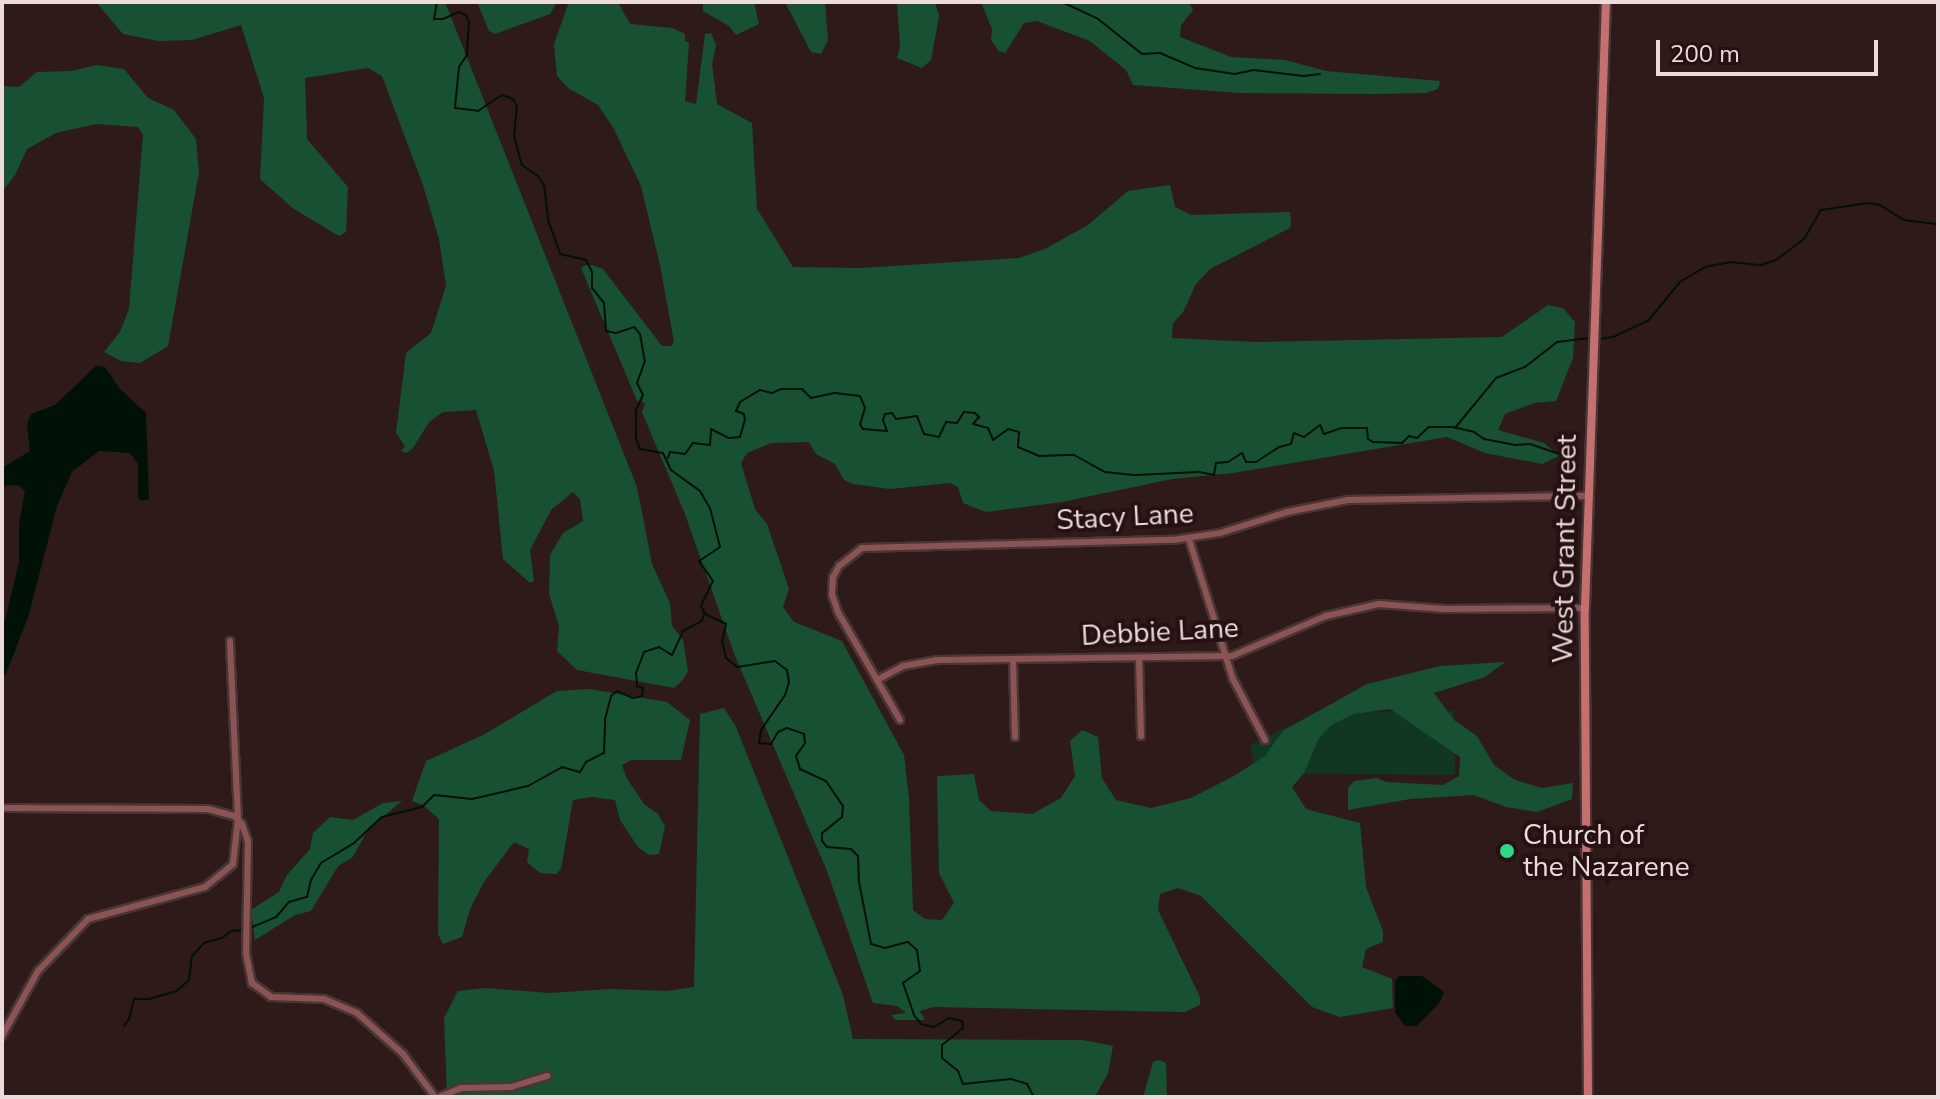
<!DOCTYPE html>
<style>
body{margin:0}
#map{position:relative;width:1940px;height:1099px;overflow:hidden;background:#2f1a1a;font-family:"Nunito Sans",sans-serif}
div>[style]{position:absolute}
.green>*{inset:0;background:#113722}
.forest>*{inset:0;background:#185132}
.water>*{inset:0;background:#001106}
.stream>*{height:2px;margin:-1px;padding:0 1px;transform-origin:1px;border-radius:1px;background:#001106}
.roads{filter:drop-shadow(2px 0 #493535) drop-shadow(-2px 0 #493535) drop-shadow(0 2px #493535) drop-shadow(0 -2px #493535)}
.street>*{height:6px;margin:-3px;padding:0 3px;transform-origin:3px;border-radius:3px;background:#895453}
.secondary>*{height:8px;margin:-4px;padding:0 4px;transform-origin:4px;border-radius:4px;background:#c5706f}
.dots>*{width:22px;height:22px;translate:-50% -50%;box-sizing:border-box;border:4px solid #251111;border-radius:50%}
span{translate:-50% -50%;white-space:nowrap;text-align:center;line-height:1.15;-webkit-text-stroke:8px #251111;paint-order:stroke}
.street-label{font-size:28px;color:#ebdbdb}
.poi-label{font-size:28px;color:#ebdbdb}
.left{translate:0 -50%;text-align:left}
.frame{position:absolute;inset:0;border:4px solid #ebdbdb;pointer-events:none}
.scale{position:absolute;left:1656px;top:40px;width:222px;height:36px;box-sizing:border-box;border:4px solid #ebdbdb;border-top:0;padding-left:10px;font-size:24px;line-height:28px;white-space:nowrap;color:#ebdbdb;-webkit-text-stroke:6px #251111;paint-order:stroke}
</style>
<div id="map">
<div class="green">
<i style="clip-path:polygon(1454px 711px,1455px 775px,1256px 773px,1250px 745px,1317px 712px)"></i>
</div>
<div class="forest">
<i style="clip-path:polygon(96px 2px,445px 2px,637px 487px,652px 564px,670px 603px,672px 626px,683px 640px,688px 671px,682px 681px,674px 688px,577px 670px,557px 651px,559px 626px,549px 594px,550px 555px,563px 533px,583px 521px,580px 499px,573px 492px,551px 510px,530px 550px,534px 581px,530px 583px,503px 559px,494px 470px,476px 410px,443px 412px,429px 422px,413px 448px,407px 453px,401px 451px,405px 446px,396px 433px,406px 353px,431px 333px,446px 286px,439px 239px,423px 185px,382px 76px,368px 68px,305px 78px,307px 139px,348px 187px,346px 232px,339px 236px,294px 209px,260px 179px,264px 98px,241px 25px,192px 40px,158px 41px,123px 34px)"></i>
<i style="clip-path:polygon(477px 2px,557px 2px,550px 14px,495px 34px,489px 31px)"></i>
<i style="clip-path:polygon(569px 2px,618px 2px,630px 24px,672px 28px,685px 34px,685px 41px,689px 43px,685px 101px,696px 104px,705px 34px,711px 33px,716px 45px,712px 64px,717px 104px,752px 123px,757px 209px,793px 267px,861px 268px,1019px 258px,1045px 249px,1088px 225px,1128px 191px,1170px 185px,1175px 207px,1191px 215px,1290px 212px,1291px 223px,1290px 228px,1210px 269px,1196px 284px,1183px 312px,1173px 323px,1172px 338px,1254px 342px,1502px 337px,1548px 305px,1563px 308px,1575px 322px,1573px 358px,1556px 401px,1534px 403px,1505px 414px,1498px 430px,1544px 443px,1559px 456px,1542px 464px,1485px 453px,1447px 437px,1233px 473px,1172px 479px,1062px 502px,986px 512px,963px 503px,958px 487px,950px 483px,890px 489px,853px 484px,844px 480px,835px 464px,816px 454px,809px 442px,771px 443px,747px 453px,741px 463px,755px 509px,767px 524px,789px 589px,783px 607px,794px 622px,842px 641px,904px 755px,909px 798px,913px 910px,925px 919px,942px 920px,954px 903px,939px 873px,937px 776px,974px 774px,979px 800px,991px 811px,1032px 814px,1061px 798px,1075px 776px,1070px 741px,1082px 730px,1098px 737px,1102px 778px,1116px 800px,1151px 808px,1191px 798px,1234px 776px,1265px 756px,1283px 731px,1367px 684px,1440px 666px,1505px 662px,1485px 677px,1434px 693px,1454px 720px,1477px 736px,1494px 765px,1515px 780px,1542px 788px,1573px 783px,1572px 799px,1537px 812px,1506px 807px,1474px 795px,1410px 799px,1348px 810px,1348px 788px,1354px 781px,1377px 778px,1386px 782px,1443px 785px,1459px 776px,1460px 757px,1390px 709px,1353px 714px,1330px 726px,1319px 738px,1304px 773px,1292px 787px,1306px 809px,1360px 823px,1366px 887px,1383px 931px,1383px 942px,1366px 949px,1362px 967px,1392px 979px,1393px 1008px,1340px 1017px,1312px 1007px,1201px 896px,1178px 888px,1160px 894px,1158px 910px,1200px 997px,1200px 1005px,1185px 1012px,934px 1007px,920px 1011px,925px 1020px,896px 1020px,891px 1015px,906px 1013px,897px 1006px,873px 1003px,827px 871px,735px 656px,685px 514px,642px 412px,645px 404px,640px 399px,638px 403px,581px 268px,588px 264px,603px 269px,662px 346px,671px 346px,674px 342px,660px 265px,641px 186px,614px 129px,598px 105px,568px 88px,557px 76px,554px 44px)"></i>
<i style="clip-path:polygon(703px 2px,754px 2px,759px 24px,736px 35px,729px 26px,703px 11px)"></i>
<i style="clip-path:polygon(785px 2px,825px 2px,828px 40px,821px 54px,811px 52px)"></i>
<i style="clip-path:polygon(897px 2px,935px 2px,939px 16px,931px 60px,922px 68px,897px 58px,900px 46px)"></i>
<i style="clip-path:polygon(981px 2px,1189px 2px,1193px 10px,1181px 25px,1180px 37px,1231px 57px,1285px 60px,1326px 71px,1440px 81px,1438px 89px,1426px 93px,1374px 94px,1240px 93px,1133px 85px,1126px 70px,1090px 41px,1037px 21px,1024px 23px,1005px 53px,999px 51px,991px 40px,992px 29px)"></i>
<i style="clip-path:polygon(97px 65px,124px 69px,148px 98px,174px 110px,196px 139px,199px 172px,168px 346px,140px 363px,121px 361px,104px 352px,120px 332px,129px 309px,143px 135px,138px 127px,96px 124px,56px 133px,27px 149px,15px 175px,2px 192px,2px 86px,19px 87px,37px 72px,72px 71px)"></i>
<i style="clip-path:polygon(589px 689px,667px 702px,690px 720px,681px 760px,632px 760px,622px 765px,626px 777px,644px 804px,658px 814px,665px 826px,659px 854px,649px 855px,638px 847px,620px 820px,615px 800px,592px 797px,573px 800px,561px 869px,556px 874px,540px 873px,527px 862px,529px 849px,514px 842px,484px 882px,470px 909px,462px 937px,443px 944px,438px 934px,439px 819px,423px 805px,412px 801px,426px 761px,483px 735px,557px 691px)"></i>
<i style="clip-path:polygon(724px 708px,736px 727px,843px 995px,853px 1039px,1083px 1040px,1113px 1046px,1108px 1073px,1095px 1097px,447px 1097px,444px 1018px,458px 991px,486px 988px,550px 993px,611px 989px,667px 991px,694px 987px,700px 714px)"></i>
<i style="clip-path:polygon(402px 801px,369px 828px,352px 858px,338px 866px,311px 911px,295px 915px,255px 940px,251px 910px,279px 892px,287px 875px,310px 849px,313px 833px,330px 817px,353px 820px,383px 803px)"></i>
<i style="clip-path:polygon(1159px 1060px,1166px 1063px,1167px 1097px,1143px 1097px,1153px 1062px)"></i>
</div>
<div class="water">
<i style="clip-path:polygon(96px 366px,105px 367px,119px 388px,146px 413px,149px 499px,141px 501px,138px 497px,138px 464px,130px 453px,99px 451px,72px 472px,57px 506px,29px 614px,6px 674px,2px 676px,2px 633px,19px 562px,19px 523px,25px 491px,18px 485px,2px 486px,2px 468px,30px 451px,27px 424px,31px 414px,55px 405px)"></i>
<i style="clip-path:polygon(1399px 976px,1422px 976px,1444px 992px,1440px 1002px,1417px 1026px,1405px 1026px,1395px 1012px,1395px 981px)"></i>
</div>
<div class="stream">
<i style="left:437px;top:2px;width:17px;rotate:100deg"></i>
<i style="left:434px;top:19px;width:9px"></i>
<i style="left:443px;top:19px;width:17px;rotate:-24deg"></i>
<i style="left:459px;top:12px;width:8px;rotate:23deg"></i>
<i style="left:466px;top:15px;width:9px;rotate:69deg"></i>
<i style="left:469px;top:23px;width:32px;rotate:94deg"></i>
<i style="left:467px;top:55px;width:14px;rotate:124deg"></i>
<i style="left:459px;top:67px;width:41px;rotate:95.6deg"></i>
<i style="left:455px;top:108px;width:23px;rotate:7deg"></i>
<i style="left:478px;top:111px;width:29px;rotate:-34deg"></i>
<i style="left:502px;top:95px;width:12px;rotate:20deg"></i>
<i style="left:513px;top:99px;width:9px;rotate:63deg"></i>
<i style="left:517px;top:107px;width:29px;rotate:96deg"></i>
<i style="left:514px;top:136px;width:30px;rotate:75deg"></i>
<i style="left:522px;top:165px;width:19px;rotate:35deg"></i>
<i style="left:538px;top:176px;width:11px;rotate:56deg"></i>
<i style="left:544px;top:185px;width:38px;rotate:83deg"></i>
<i style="left:549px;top:223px;width:33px;rotate:70deg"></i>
<i style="left:560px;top:254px;width:27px;rotate:13deg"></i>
<i style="left:586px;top:260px;width:13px;rotate:63deg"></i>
<i style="left:592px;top:272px;width:16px;rotate:90deg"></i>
<i style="left:592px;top:288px;width:19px;rotate:51deg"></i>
<i style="left:604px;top:303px;width:28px;rotate:86deg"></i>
<i style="left:606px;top:331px;width:10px;rotate:11deg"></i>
<i style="left:616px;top:333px;width:19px;rotate:-18deg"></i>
<i style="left:634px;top:327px;width:9px;rotate:49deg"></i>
<i style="left:640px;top:334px;width:27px;rotate:80deg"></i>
<i style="left:645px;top:361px;width:23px;rotate:110deg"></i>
<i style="left:637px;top:383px;width:13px;rotate:63deg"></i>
<i style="left:643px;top:395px;width:17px;rotate:115deg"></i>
<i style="left:636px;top:410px;width:28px;rotate:90deg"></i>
<i style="left:636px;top:438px;width:12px;rotate:70deg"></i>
<i style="left:640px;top:449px;width:23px;rotate:10deg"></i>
<i style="left:663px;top:453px;width:19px;rotate:65deg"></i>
<i style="left:671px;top:470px;width:36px;rotate:36deg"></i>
<i style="left:700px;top:491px;width:20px;rotate:60deg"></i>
<i style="left:710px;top:508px;width:40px;rotate:75.6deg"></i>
<i style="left:720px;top:547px;width:25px;rotate:146deg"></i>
<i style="left:699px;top:561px;width:24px;rotate:55deg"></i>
<i style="left:713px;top:581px;width:28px;rotate:116deg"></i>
<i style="left:701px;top:606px;width:9px;rotate:63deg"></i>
<i style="left:705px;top:614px;width:23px;rotate:25deg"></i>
<i style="left:726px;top:624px;width:17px;rotate:103deg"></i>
<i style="left:722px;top:641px;width:17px;rotate:77deg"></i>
<i style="left:726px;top:658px;width:14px;rotate:39deg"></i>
<i style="left:737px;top:667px;width:38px;rotate:-9deg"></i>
<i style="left:775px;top:661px;width:15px;rotate:37deg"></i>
<i style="left:787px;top:670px;width:12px;rotate:81deg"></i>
<i style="left:789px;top:682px;width:14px;rotate:107deg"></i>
<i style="left:785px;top:695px;width:42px;rotate:124.4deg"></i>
<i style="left:761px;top:730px;width:13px;rotate:99deg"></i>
<i style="left:759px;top:743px;width:12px;rotate:5deg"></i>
<i style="left:771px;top:744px;width:14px;rotate:-60deg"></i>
<i style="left:778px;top:732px;width:10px;rotate:-24deg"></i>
<i style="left:787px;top:728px;width:18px;rotate:19deg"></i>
<i style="left:804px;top:734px;width:9px;rotate:84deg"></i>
<i style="left:805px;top:743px;width:16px;rotate:125deg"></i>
<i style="left:796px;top:756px;width:14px;rotate:73deg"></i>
<i style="left:800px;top:769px;width:29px;rotate:25deg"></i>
<i style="left:826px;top:781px;width:30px;rotate:56deg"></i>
<i style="left:843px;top:806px;width:11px;rotate:95deg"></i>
<i style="left:842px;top:817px;width:26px;rotate:141deg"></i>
<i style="left:822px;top:833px;width:8px;rotate:90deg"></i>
<i style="left:822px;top:841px;width:8px;rotate:50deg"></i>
<i style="left:827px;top:847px;width:24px;rotate:5deg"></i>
<i style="left:851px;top:849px;width:10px;rotate:45deg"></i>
<i style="left:858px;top:856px;width:26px;rotate:88deg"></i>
<i style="left:859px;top:882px;width:63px;rotate:79deg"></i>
<i style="left:871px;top:944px;width:15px;rotate:16deg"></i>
<i style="left:885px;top:948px;width:24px;rotate:-15deg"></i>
<i style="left:908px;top:942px;width:12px;rotate:42deg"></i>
<i style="left:917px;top:950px;width:21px;rotate:82deg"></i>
<i style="left:920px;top:971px;width:21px;rotate:145deg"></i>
<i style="left:903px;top:983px;width:34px;rotate:71deg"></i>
<i style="left:914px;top:1015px;width:11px;rotate:52deg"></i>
<i style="left:921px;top:1024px;width:13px;rotate:13deg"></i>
<i style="left:934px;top:1027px;width:17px;rotate:-31deg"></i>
<i style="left:949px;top:1018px;width:13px;rotate:13deg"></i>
<i style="left:962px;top:1021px;width:7px;rotate:82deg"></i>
<i style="left:963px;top:1028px;width:27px;rotate:141deg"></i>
<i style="left:942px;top:1045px;width:13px;rotate:90deg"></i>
<i style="left:942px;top:1058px;width:21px;rotate:39deg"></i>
<i style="left:958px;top:1071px;width:14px;rotate:69deg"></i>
<i style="left:963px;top:1084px;width:48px;rotate:-5.9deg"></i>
<i style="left:1011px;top:1079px;width:17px;rotate:17deg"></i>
<i style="left:1027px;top:1084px;width:15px;rotate:62deg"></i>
<i style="left:1062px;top:2px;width:40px;rotate:25deg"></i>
<i style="left:1098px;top:19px;width:56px;rotate:38.5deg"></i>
<i style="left:1142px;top:54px;width:18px;rotate:-3deg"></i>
<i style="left:1160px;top:53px;width:38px;rotate:23deg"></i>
<i style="left:1195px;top:68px;width:40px;rotate:8.5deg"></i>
<i style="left:1235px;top:74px;width:19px;rotate:-12deg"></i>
<i style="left:1254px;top:70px;width:50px;rotate:6.8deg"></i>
<i style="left:1304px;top:76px;width:16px;rotate:-7deg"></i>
<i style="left:1599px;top:339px;width:14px;rotate:-8deg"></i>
<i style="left:1613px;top:337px;width:38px;rotate:-25deg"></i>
<i style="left:1648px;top:321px;width:50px;rotate:-50.6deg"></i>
<i style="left:1680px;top:282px;width:29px;rotate:-31deg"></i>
<i style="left:1705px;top:267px;width:26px;rotate:-11deg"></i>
<i style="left:1731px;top:262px;width:30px;rotate:6deg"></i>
<i style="left:1761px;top:265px;width:16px;rotate:-18deg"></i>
<i style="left:1776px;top:260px;width:35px;rotate:-37deg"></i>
<i style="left:1804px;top:239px;width:34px;rotate:-60deg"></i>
<i style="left:1821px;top:210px;width:48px;rotate:-8.5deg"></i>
<i style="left:1868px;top:203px;width:12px;rotate:9deg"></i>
<i style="left:1880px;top:205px;width:28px;rotate:32deg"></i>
<i style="left:1904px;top:220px;width:34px;rotate:7deg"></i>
<i style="left:1455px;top:428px;width:65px;rotate:-50.6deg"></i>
<i style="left:1496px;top:378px;width:31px;rotate:-21deg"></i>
<i style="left:1525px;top:367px;width:41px;rotate:-38deg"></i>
<i style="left:1557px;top:342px;width:35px;rotate:-7deg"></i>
<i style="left:668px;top:458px;width:6px;rotate:-72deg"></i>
<i style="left:670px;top:452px;width:15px;rotate:8deg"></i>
<i style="left:685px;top:454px;width:14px;rotate:-54deg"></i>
<i style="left:693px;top:443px;width:17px;rotate:7deg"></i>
<i style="left:710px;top:445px;width:16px;rotate:-86deg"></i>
<i style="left:711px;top:429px;width:20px;rotate:27deg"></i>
<i style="left:729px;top:438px;width:11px;rotate:-5deg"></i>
<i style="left:740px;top:437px;width:18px;rotate:-74deg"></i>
<i style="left:745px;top:420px;width:6px;rotate:-99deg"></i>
<i style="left:744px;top:414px;width:9px;rotate:-159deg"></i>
<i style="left:736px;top:411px;width:10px;rotate:-66deg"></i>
<i style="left:740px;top:402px;width:23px;rotate:-31deg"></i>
<i style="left:760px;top:390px;width:12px;rotate:14deg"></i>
<i style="left:772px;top:393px;width:10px;rotate:-24deg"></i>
<i style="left:781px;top:389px;width:21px"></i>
<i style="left:802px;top:389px;width:13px;rotate:45deg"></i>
<i style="left:811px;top:398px;width:25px;rotate:-12deg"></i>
<i style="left:835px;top:393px;width:25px;rotate:7deg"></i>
<i style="left:860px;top:396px;width:13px;rotate:67deg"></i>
<i style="left:865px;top:408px;width:17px;rotate:107deg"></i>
<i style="left:860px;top:424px;width:6px;rotate:59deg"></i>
<i style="left:863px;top:429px;width:24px;rotate:5deg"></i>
<i style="left:887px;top:431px;width:12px;rotate:-110deg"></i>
<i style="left:883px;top:420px;width:6px;rotate:-72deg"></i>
<i style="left:885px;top:414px;width:7px;rotate:-8deg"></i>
<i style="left:892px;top:413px;width:7px;rotate:56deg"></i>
<i style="left:896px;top:419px;width:21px;rotate:-8deg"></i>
<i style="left:917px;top:416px;width:19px;rotate:69deg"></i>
<i style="left:924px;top:434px;width:15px;rotate:11deg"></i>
<i style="left:939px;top:437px;width:17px;rotate:-65deg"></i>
<i style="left:946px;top:422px;width:11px;rotate:5deg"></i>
<i style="left:957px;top:423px;width:13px;rotate:-58deg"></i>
<i style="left:964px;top:412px;width:11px;rotate:5deg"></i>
<i style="left:975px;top:413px;width:6px;rotate:45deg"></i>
<i style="left:979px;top:417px;width:9px;rotate:131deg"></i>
<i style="left:973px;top:424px;width:16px;rotate:15deg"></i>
<i style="left:988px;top:428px;width:13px;rotate:67deg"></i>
<i style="left:993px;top:440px;width:19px;rotate:-36deg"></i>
<i style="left:1008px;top:429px;width:11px;rotate:15deg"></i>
<i style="left:1019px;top:432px;width:15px;rotate:94deg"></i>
<i style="left:1018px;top:447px;width:23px;rotate:23deg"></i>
<i style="left:1039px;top:456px;width:35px;rotate:-2deg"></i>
<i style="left:1074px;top:455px;width:35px;rotate:29deg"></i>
<i style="left:1105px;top:472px;width:31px;rotate:6deg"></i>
<i style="left:1136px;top:475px;width:63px;rotate:-2.7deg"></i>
<i style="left:1199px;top:472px;width:15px;rotate:11deg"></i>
<i style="left:1214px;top:475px;width:12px;rotate:-81deg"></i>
<i style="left:1216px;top:463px;width:12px;rotate:-5deg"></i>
<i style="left:1228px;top:462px;width:17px;rotate:-33deg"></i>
<i style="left:1242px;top:453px;width:10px;rotate:66deg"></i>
<i style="left:1246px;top:462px;width:10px"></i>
<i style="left:1256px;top:462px;width:27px;rotate:-33deg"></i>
<i style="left:1279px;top:447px;width:12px;rotate:-14deg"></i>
<i style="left:1291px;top:444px;width:11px;rotate:-75deg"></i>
<i style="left:1294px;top:433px;width:11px;rotate:22deg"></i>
<i style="left:1304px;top:437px;width:20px;rotate:-37deg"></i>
<i style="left:1320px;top:425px;width:10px;rotate:66deg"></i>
<i style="left:1324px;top:434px;width:18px;rotate:-19deg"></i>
<i style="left:1341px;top:428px;width:26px"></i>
<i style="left:1367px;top:428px;width:11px;rotate:85deg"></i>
<i style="left:1368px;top:439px;width:6px;rotate:31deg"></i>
<i style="left:1373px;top:442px;width:29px;rotate:2deg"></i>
<i style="left:1402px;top:443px;width:10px;rotate:-45deg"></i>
<i style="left:1409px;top:436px;width:8px;rotate:14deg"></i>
<i style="left:1417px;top:438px;width:16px;rotate:-43deg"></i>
<i style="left:1429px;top:427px;width:24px"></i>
<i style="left:1453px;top:427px;width:22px;rotate:13deg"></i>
<i style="left:1474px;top:432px;width:12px;rotate:35deg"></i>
<i style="left:1484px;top:439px;width:32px;rotate:11deg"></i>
<i style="left:1515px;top:445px;width:15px;rotate:-4deg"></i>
<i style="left:1530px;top:444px;width:37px;rotate:19deg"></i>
<i style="left:1565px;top:456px;width:14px;rotate:39deg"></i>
<i style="left:250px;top:928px;width:28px;rotate:-23deg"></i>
<i style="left:276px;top:917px;width:20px;rotate:-49deg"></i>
<i style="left:289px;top:902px;width:19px;rotate:-16deg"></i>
<i style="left:307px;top:897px;width:17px;rotate:-77deg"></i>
<i style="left:311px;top:880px;width:20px;rotate:-60deg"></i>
<i style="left:321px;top:863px;width:39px;rotate:-31deg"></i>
<i style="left:354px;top:843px;width:38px;rotate:-43deg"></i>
<i style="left:382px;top:817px;width:41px;rotate:-14deg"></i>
<i style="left:422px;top:807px;width:17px;rotate:-45deg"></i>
<i style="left:434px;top:795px;width:38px;rotate:6deg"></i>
<i style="left:472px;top:799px;width:57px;rotate:-13.1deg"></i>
<i style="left:528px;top:786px;width:39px;rotate:-29deg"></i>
<i style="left:562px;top:767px;width:19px;rotate:16deg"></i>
<i style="left:580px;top:772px;width:12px;rotate:-59deg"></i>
<i style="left:586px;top:762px;width:20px;rotate:-27deg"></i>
<i style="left:604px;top:753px;width:34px;rotate:-88deg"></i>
<i style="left:605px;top:719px;width:24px;rotate:-75deg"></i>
<i style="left:611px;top:696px;width:8px;rotate:-40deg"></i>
<i style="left:617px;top:691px;width:17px;rotate:24deg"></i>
<i style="left:633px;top:698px;width:9px;rotate:-13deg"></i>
<i style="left:642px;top:696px;width:8px;rotate:-83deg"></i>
<i style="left:643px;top:688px;width:6px;rotate:-162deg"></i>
<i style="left:637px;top:686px;width:13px;rotate:-94deg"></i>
<i style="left:636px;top:673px;width:22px;rotate:-69deg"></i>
<i style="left:644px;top:652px;width:16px;rotate:-18deg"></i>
<i style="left:659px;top:647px;width:15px;rotate:32deg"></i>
<i style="left:672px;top:655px;width:26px;rotate:-65deg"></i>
<i style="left:683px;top:631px;width:21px;rotate:-28deg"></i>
<i style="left:702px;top:621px;width:7px;rotate:-74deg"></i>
<i style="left:124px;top:1026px;width:9px;rotate:-54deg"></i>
<i style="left:129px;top:1019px;width:21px;rotate:-76deg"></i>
<i style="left:134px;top:999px;width:15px"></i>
<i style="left:149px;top:999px;width:29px;rotate:-16deg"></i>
<i style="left:177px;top:991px;width:16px;rotate:-43deg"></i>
<i style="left:189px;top:980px;width:24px;rotate:-83deg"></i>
<i style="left:192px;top:956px;width:18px;rotate:-47deg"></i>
<i style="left:204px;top:943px;width:19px;rotate:-16deg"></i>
<i style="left:222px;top:938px;width:11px;rotate:-38deg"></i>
<i style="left:231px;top:931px;width:13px;rotate:-4deg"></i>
</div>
<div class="roads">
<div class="street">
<i style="left:1189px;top:539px;width:147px;rotate:72.6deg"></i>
<i style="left:1233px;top:679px;width:69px;rotate:62.3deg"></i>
<i style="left:1139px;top:659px;width:77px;rotate:88.5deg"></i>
<i style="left:1013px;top:660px;width:77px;rotate:88.5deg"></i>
<i style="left:877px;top:680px;width:30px;rotate:-28deg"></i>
<i style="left:903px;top:666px;width:35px;rotate:-10deg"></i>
<i style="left:937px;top:660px;width:295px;rotate:-0.8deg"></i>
<i style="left:1232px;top:656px;width:102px;rotate:-23.1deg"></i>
<i style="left:1326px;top:616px;width:54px;rotate:-12.8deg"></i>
<i style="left:1379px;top:604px;width:66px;rotate:4.3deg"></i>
<i style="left:1445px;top:609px;width:140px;rotate:-0.4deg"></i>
<i style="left:900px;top:720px;width:125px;rotate:-119.9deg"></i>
<i style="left:838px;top:612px;width:18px;rotate:-109deg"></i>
<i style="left:832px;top:595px;width:18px;rotate:-87deg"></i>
<i style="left:833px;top:577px;width:13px;rotate:-61deg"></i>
<i style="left:839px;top:566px;width:29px;rotate:-38deg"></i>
<i style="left:862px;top:548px;width:311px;rotate:-1.5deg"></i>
<i style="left:1173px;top:540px;width:48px;rotate:-8.5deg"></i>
<i style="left:1220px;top:533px;width:70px;rotate:-17.4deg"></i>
<i style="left:1287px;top:512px;width:62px;rotate:-11.1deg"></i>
<i style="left:1348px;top:500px;width:241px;rotate:-1deg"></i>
<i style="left:2px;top:808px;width:206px;rotate:0.3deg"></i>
<i style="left:208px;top:809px;width:27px;rotate:15deg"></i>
<i style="left:234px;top:816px;width:11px;rotate:45deg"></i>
<i style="left:242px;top:824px;width:18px;rotate:71deg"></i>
<i style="left:248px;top:841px;width:112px;rotate:91deg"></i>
<i style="left:246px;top:953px;width:31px;rotate:79deg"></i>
<i style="left:252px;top:983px;width:24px;rotate:36deg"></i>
<i style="left:271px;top:997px;width:53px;rotate:2.2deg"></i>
<i style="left:324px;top:999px;width:36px;rotate:23deg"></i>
<i style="left:357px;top:1013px;width:62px;rotate:41.7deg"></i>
<i style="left:403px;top:1054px;width:54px;rotate:53.3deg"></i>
<i style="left:2px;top:1036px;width:74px;rotate:-61deg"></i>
<i style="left:38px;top:971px;width:72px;rotate:-46.1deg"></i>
<i style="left:88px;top:919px;width:121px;rotate:-15.3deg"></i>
<i style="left:205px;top:887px;width:36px;rotate:-39deg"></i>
<i style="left:233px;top:864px;width:45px;rotate:-83.7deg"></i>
<i style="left:238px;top:819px;width:178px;rotate:-92.6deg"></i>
<i style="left:439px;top:1097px;width:24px;rotate:-22deg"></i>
<i style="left:461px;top:1088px;width:50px;rotate:-1.1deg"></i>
<i style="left:511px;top:1087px;width:38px;rotate:-17deg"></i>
</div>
<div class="secondary">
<i style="left:1588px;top:1097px;width:489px;rotate:-90.4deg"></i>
<i style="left:1585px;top:608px;width:606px;rotate:-88.02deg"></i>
</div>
</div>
<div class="dots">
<i style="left:1507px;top:851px;background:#2bd884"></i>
</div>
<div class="street-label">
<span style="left:1125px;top:517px;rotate:-3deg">Stacy Lane</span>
<span style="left:1565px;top:549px;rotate:-89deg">West Grant Street</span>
<span style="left:1160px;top:632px;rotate:-3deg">Debbie Lane</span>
</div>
<div class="poi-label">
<span class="left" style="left:1523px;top:851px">Church of<br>the Nazarene</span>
</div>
<div class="frame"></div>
<div class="scale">200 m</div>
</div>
